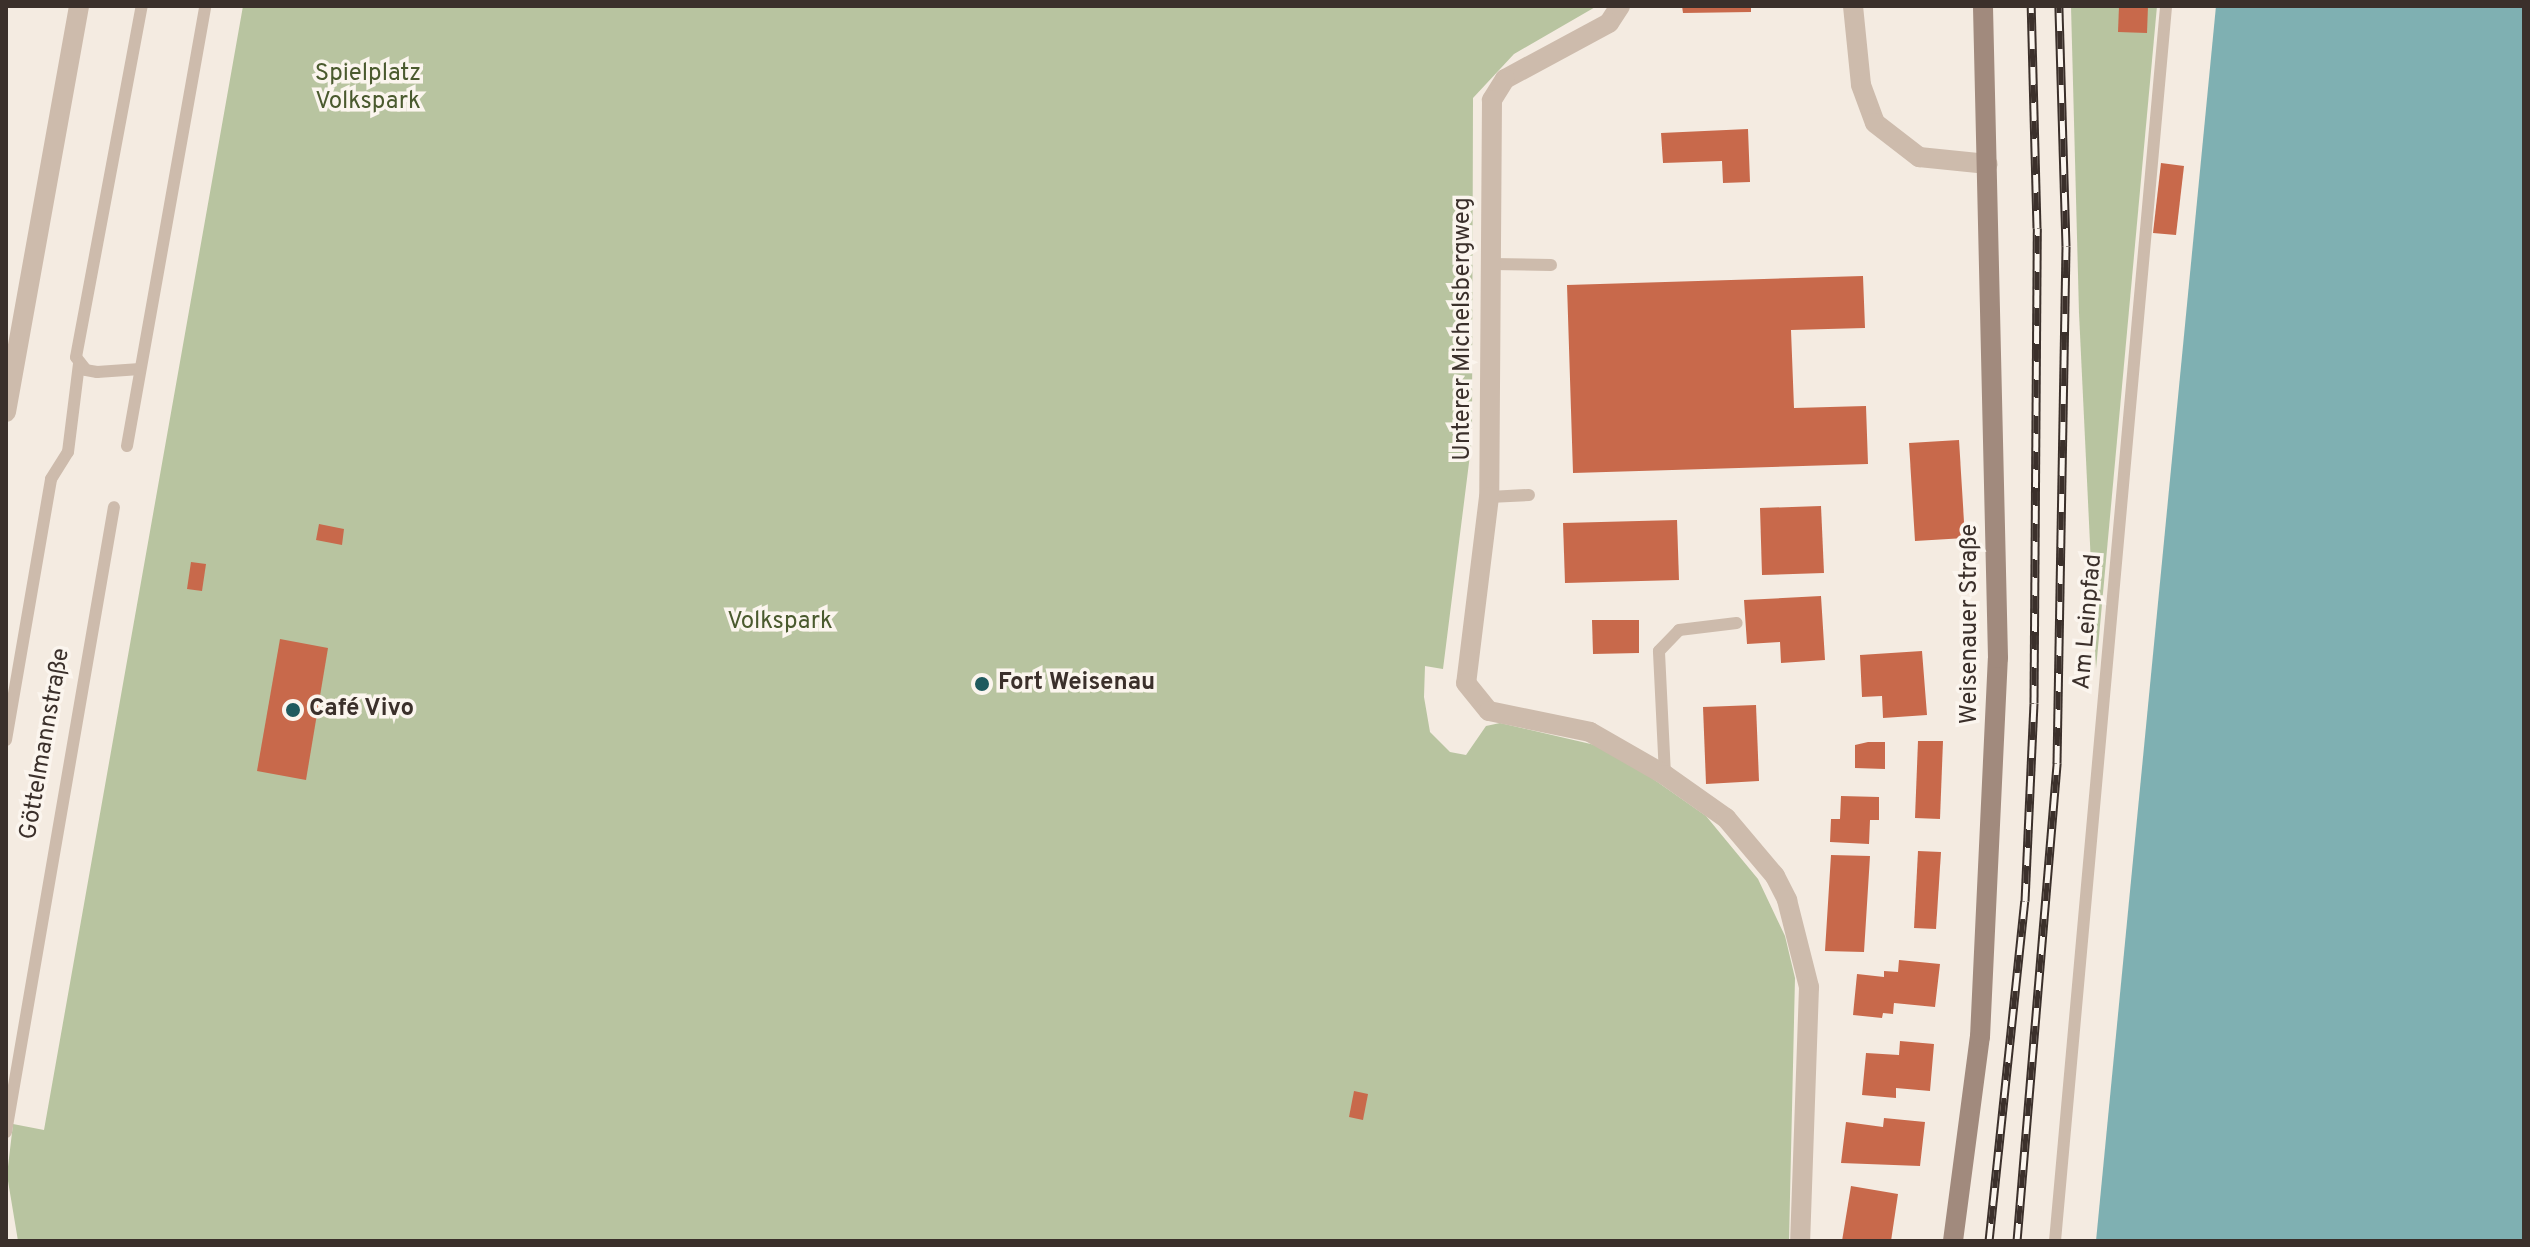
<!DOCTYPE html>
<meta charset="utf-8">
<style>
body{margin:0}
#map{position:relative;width:2530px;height:1247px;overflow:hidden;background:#f4ebe1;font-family:Overpass,sans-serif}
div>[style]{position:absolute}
.green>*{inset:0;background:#b8c4a0}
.water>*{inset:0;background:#7fb0b2}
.building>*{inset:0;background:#c8694b}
.service>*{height:12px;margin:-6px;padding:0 6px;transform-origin:6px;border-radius:6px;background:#cdbbac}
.minor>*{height:20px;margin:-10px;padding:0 10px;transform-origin:10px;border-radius:10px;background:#cdbbac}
.tertiary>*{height:20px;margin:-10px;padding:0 10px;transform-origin:10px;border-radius:10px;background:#cdbbac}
.secondary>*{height:20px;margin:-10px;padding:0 10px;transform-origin:10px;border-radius:10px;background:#a18a7d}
.rail>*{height:9px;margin-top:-4.5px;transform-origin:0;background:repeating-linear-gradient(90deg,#fbf5ee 0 18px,#3b302b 0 36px);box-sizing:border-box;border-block:2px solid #3b302b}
.dots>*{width:22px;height:22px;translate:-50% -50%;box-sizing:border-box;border:4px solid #fbf5ee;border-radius:50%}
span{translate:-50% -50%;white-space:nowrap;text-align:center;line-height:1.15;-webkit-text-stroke:7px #fbf5ee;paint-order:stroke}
.park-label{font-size:24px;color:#4a5a2e}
.street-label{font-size:24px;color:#3b302b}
.poi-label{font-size:24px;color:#3b302b;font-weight:700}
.left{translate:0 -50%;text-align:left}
.frame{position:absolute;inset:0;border:8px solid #3b302b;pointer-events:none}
</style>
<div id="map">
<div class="green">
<i style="clip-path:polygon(243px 6px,1597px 6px,1514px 54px,1473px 98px,1472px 439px,1443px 669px,1425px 666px,1424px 697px,1430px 732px,1450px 752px,1466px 755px,1486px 726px,1500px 723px,1595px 745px,1636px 767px,1706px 816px,1758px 879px,1785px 936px,1795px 978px,1789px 1241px,18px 1241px,7px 1175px,13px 1124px,44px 1130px)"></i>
<i style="clip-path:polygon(2071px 6px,2157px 6px,2096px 669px,2079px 313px)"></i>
</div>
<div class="water">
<i style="clip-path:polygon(2216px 6px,2524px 6px,2524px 1241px,2096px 1241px)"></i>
</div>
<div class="building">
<i style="clip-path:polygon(1682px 6px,1751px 6px,1751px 12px,1683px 13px)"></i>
<i style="clip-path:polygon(2119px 6px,2148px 6px,2147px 33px,2118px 32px)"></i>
<i style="clip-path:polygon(1748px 129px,1750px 182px,1723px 183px,1722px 161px,1663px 163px,1661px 133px)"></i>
<i style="clip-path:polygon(2161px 163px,2184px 166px,2176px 235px,2153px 233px)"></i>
<i style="clip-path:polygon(1863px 276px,1865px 328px,1791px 330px,1794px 408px,1866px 406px,1868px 464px,1573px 473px,1567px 285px)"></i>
<i style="clip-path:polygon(1959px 440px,1965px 538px,1915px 541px,1909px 443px)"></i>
<i style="clip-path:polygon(1821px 506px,1824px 573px,1762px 575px,1760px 508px)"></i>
<i style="clip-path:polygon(1677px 520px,1679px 580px,1565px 583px,1563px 523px)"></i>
<i style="clip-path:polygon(319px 524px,344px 529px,342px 545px,316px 540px)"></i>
<i style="clip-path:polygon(191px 562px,206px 564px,202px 591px,187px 589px)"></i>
<i style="clip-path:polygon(1821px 596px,1825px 660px,1781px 663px,1780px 642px,1747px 644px,1744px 600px)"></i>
<i style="clip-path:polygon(1592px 620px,1639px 620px,1639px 653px,1593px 654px)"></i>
<i style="clip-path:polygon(280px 639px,328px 648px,306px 780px,257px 771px)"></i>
<i style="clip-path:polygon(1922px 651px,1927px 715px,1883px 718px,1882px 696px,1862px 697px,1860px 655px)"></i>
<i style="clip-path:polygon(1756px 705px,1759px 781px,1706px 784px,1703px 707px)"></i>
<i style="clip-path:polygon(1918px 741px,1943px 741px,1940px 819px,1915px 818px)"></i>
<i style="clip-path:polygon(1868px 742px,1885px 742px,1885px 769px,1855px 768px,1855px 745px)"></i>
<i style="clip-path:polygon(1841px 796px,1879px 797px,1879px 820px,1870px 820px,1869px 844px,1830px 842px,1831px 819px,1840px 819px)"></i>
<i style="clip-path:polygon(1918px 851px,1941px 852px,1936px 929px,1914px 928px)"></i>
<i style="clip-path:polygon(1831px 855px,1870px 856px,1864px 952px,1825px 951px)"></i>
<i style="clip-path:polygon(1899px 960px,1940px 964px,1935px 1007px,1894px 1003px,1893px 1014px,1883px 1013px,1882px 1018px,1853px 1015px,1857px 974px,1884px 977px,1884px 971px,1898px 972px)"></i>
<i style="clip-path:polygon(1900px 1041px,1934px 1044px,1930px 1091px,1896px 1088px,1896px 1098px,1862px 1095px,1866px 1053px,1899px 1055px)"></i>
<i style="clip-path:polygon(1354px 1091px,1368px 1094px,1363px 1120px,1349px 1117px)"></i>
<i style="clip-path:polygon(1884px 1118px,1925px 1122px,1920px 1166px,1841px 1163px,1846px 1122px,1883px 1127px)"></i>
<i style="clip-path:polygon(1851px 1186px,1898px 1194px,1891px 1241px,1842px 1241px)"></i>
</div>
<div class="service">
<i style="left:1492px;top:264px;width:59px;rotate:1deg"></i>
<i style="left:140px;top:369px;width:43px;rotate:176deg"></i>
<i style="left:97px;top:372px;width:11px;rotate:-170deg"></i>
<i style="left:86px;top:370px;width:16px;rotate:-128deg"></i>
<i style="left:76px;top:357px;width:357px;rotate:-79.4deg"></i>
<i style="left:127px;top:446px;width:447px;rotate:-79.9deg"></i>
<i style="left:1489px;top:497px;width:40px;rotate:-2.9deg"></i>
<i style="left:6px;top:740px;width:265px;rotate:-80.2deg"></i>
<i style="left:51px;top:479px;width:32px;rotate:-58deg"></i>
<i style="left:68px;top:452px;width:89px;rotate:-82.9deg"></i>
<i style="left:1665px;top:775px;width:124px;rotate:-92.8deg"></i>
<i style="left:1659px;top:651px;width:29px;rotate:-46deg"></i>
<i style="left:1679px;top:630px;width:58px;rotate:-6.9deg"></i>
<i style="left:6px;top:1132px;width:634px;rotate:-80.2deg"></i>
<i style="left:2055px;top:1241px;width:1240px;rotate:-84.86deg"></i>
</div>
<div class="minor">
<i style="left:1620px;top:6px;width:20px;rotate:123deg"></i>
<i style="left:1609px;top:23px;width:118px;rotate:151.7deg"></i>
<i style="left:1505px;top:79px;width:25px;rotate:122deg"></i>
<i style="left:1492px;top:100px;width:397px;rotate:90.4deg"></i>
<i style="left:1489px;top:497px;width:187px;rotate:97deg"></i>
<i style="left:1466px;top:683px;width:36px;rotate:51deg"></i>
<i style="left:1489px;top:711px;width:103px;rotate:11.7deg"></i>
<i style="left:1590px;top:732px;width:86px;rotate:29.8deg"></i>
<i style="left:1665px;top:775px;width:75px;rotate:35.2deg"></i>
<i style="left:1726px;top:818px;width:76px;rotate:49.8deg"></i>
<i style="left:1775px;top:876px;width:27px;rotate:63deg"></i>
<i style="left:1787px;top:900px;width:90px;rotate:75.8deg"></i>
<i style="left:1809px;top:987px;width:254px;rotate:92deg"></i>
<i style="left:1853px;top:6px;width:79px;rotate:84.2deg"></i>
<i style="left:1861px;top:85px;width:40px;rotate:69.8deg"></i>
<i style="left:1875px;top:123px;width:56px;rotate:37.7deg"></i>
<i style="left:1919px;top:157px;width:69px;rotate:5.8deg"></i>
</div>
<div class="tertiary">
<i style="left:6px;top:412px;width:413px;rotate:-79.8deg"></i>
</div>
<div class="secondary">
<i style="left:1953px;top:1241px;width:206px;rotate:-82.5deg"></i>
<i style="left:1980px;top:1037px;width:379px;rotate:-87.3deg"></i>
<i style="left:1998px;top:658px;width:652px;rotate:-91.32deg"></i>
</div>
<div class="rail">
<i style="left:1989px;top:1241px;width:342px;rotate:-84deg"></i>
<i style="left:2025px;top:901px;width:198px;rotate:-87.4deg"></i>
<i style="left:2034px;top:703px;width:475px;rotate:-89.6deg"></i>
<i style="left:2037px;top:228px;width:222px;rotate:-91.5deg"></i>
<i style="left:2017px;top:1241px;width:480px;rotate:-85.2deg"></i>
<i style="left:2057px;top:763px;width:517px;rotate:-89deg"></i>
<i style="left:2066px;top:246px;width:240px;rotate:-91.7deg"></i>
</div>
<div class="dots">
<i style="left:982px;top:684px;background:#1f5a5e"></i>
<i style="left:293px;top:710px;background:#1f5a5e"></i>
</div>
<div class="park-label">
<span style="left:368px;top:89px">Spielplatz<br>Volkspark</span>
<span style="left:780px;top:623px">Volkspark</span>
</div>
<div class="street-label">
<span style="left:1464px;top:329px;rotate:-90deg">Unterer Michelsbergweg</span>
<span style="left:2089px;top:622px;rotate:-85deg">Am Leinpfad</span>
<span style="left:1971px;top:624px;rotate:-90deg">Weisenauer Straße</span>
<span style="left:46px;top:744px;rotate:-80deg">Göttelmannstraße</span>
</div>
<div class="poi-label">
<span class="left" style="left:998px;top:684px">Fort Weisenau</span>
<span class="left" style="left:309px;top:710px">Café Vivo</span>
</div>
<div class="frame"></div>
</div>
